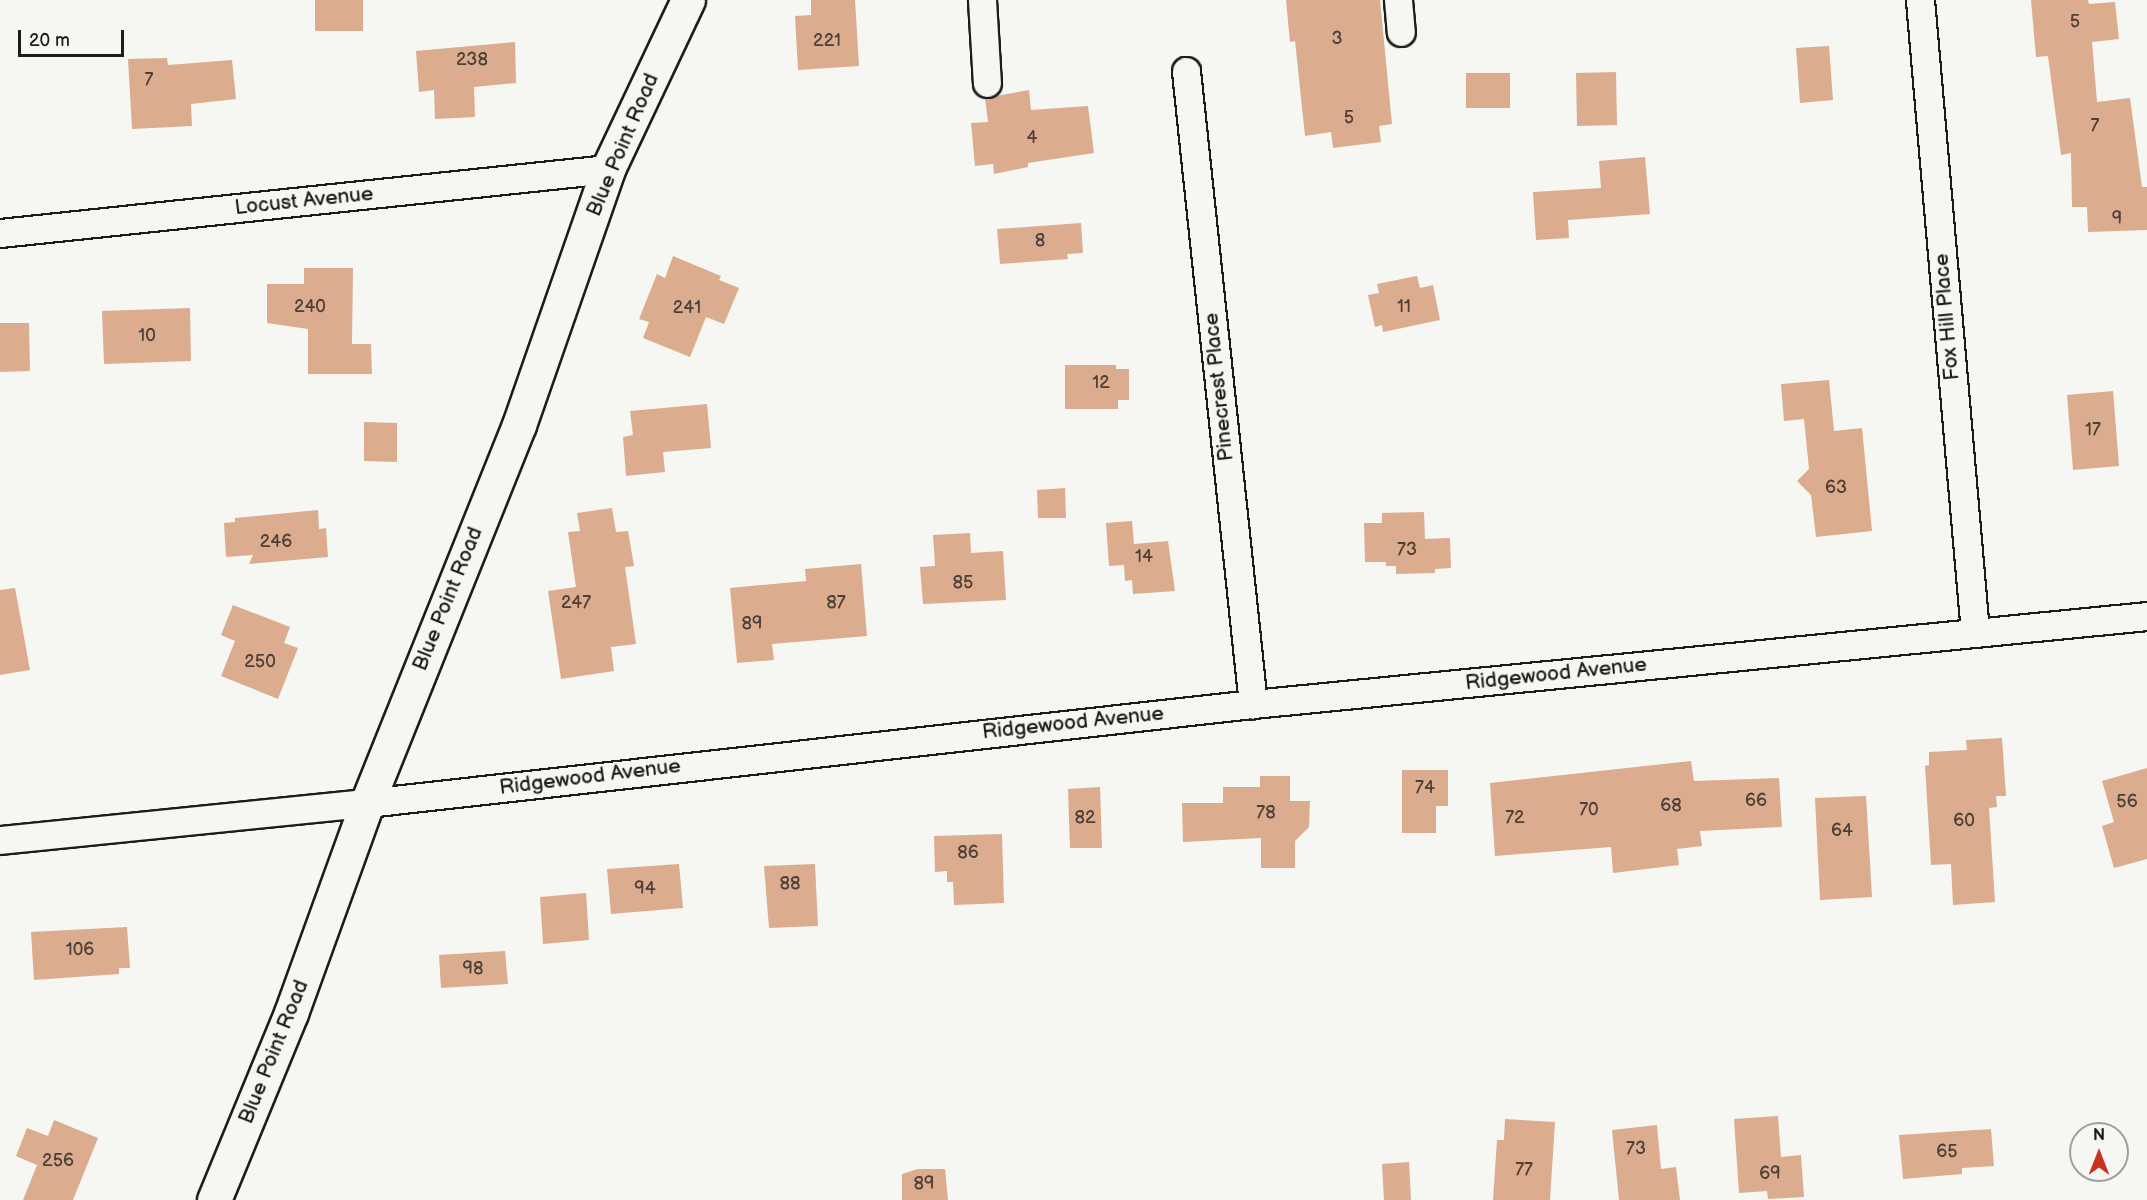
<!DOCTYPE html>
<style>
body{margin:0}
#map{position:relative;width:2147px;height:1200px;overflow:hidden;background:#f6f6f2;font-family:"Balsamiq Sans",sans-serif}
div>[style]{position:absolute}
.building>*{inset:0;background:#dcac8e}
.roads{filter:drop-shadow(2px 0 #1c1c1c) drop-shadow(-2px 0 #1c1c1c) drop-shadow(0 2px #1c1c1c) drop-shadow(0 -2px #1c1c1c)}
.minor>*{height:27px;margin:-13.5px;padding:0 13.5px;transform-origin:13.5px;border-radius:13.5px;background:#f6f6f2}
.tertiary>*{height:33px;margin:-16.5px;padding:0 16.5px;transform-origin:16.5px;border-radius:16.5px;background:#f6f6f2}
span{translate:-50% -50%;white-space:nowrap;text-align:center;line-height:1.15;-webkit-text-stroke:4.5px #f6f6f2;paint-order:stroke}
.number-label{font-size:18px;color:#4c4038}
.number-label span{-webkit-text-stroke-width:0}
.street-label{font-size:21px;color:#1c1c1c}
.north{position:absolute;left:2069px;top:1122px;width:60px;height:60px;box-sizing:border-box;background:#f6f6f2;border:2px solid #9f9f9c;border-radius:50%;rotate:0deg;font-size:16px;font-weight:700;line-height:24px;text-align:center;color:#1c1c1c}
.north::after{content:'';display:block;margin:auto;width:21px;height:27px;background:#c8321e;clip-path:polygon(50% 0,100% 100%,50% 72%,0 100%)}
.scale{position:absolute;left:18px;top:30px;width:106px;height:27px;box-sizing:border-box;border:3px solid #1c1c1c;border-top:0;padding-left:8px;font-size:18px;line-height:21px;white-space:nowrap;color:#1c1c1c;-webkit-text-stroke:4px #f6f6f2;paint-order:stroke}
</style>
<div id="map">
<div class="building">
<i style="clip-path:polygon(315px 0,363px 0,363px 31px,315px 31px)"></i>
<i style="clip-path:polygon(811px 0,855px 0,859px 66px,798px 70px,795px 16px,811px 15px)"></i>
<i style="clip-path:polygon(1286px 0,1380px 0,1392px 124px,1379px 126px,1381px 142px,1333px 148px,1331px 132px,1305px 136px,1295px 41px,1290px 42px)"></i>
<i style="clip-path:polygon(2031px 0,2088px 0,2089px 4px,2115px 2px,2119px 39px,2092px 42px,2097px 102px,2130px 98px,2142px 187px,2147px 187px,2147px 230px,2088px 232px,2087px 207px,2072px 207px,2071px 153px,2061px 155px,2048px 56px,2036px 57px)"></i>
<i style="clip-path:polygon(515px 42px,516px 83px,474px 87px,475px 117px,435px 119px,434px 90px,419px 92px,416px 51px)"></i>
<i style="clip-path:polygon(1829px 46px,1833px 100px,1800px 103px,1796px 48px)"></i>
<i style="clip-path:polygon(167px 58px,168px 65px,232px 60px,236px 99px,191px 104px,192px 126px,132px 129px,128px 59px)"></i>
<i style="clip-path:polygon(1616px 72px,1617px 125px,1577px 126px,1576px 73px)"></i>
<i style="clip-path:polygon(1466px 73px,1510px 73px,1510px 108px,1466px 108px)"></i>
<i style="clip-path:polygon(1029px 90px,1031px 110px,1088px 106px,1094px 153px,1028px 163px,1028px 167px,994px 174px,993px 164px,975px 166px,971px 123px,988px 122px,985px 98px)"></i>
<i style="clip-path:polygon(1645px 157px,1650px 214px,1568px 220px,1569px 238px,1536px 240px,1533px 192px,1601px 188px,1599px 161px)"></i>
<i style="clip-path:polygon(1081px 223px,1083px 253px,1067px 254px,1068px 259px,1000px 264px,997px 229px)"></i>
<i style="clip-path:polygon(673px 256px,721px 276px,719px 280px,739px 288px,724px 324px,706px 317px,690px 357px,643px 338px,649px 322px,639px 319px,657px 274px,665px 278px)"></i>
<i style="clip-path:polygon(304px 268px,353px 268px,352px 344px,371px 344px,372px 374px,308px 374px,308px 329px,267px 323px,267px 284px,304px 284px)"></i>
<i style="clip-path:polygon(1417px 276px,1420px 288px,1433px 285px,1440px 320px,1383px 332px,1382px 325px,1375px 327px,1368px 295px,1379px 293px,1377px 284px)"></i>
<i style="clip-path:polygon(190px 308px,191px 361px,104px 364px,102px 311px)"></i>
<i style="clip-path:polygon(0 323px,29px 323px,30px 371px,0 372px)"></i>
<i style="clip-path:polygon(1065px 365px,1116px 365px,1116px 369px,1129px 369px,1129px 400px,1118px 400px,1118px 409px,1065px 409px)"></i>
<i style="clip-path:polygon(1829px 380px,1834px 431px,1862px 428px,1872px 531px,1816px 537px,1811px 495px,1797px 481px,1809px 469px,1804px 419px,1784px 421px,1781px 384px)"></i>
<i style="clip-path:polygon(2113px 391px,2119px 466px,2073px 470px,2067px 395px)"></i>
<i style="clip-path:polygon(707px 404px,711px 448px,663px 452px,665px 472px,626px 476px,623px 437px,633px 435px,630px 411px)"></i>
<i style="clip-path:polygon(364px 422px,397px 423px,397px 462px,364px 461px)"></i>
<i style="clip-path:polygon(1065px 488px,1066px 518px,1038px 518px,1037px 490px)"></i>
<i style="clip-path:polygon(612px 508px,616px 532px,628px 531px,634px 566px,625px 567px,636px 644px,611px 647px,614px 671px,561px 679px,548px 591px,576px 587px,568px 532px,580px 531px,577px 513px)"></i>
<i style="clip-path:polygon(318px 510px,319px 529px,326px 528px,328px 557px,249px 564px,253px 555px,226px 557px,224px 523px,235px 522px,235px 518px)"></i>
<i style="clip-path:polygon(1424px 512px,1425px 539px,1450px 538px,1451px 568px,1435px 569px,1435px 573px,1396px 574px,1396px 566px,1386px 566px,1386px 562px,1365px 562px,1364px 523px,1382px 523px,1382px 513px)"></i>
<i style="clip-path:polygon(1132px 521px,1134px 544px,1168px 541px,1175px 591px,1133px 594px,1132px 580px,1125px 581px,1124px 565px,1109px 566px,1106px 523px)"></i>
<i style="clip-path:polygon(970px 533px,971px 553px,1003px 551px,1006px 600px,923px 604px,920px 567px,935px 566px,933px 535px)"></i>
<i style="clip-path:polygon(861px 564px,867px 636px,772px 644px,774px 660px,737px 663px,730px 588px,806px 581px,805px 569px)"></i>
<i style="clip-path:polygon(15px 588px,30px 670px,0 675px,0 590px)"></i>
<i style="clip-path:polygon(233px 605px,290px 627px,284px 643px,298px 648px,278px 699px,221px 676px,235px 641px,221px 635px)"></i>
<i style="clip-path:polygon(2002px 738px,2006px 796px,1996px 796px,1997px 807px,1989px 808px,1995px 902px,1953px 905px,1951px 864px,1931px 865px,1925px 766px,1929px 765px,1929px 752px,1967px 750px,1966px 740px)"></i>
<i style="clip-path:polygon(1691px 761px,1694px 781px,1779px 778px,1782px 827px,1700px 831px,1702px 846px,1677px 849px,1679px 865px,1613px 873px,1611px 847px,1495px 856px,1490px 783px)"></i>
<i style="clip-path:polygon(2147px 768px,2147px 859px,2114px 868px,2102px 826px,2114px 822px,2102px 781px)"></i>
<i style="clip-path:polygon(1402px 770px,1448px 770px,1448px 806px,1436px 806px,1436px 833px,1402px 833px)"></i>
<i style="clip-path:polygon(1260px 776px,1290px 776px,1290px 801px,1310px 801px,1309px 827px,1295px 841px,1295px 868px,1261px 868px,1261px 838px,1183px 842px,1182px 803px,1223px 803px,1223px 787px,1260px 787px)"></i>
<i style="clip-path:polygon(1100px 787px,1102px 848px,1070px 848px,1068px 789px)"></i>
<i style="clip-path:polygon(1866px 796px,1872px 897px,1820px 900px,1815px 798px)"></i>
<i style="clip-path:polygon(1002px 834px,1004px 903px,954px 905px,953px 882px,947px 882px,947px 871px,935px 872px,934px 836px)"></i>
<i style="clip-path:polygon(679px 864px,683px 908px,611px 914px,607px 869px)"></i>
<i style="clip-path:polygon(815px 864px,818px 926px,769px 928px,764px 866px)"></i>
<i style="clip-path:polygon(586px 893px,589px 940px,543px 944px,540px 897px)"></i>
<i style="clip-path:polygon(127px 927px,130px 968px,119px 968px,119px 974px,34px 980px,31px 932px)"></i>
<i style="clip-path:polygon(505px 951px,508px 984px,441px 988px,439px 955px)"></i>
<i style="clip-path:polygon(1778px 1116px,1781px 1157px,1801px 1155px,1804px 1197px,1768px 1199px,1767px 1191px,1739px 1193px,1734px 1119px)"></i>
<i style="clip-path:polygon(1505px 1119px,1555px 1122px,1550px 1200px,1493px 1200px,1497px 1140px,1504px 1140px)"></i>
<i style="clip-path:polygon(54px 1120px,98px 1138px,73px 1200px,23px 1200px,37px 1165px,16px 1156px,27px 1128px,48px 1136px)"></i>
<i style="clip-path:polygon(1657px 1125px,1661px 1169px,1676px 1167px,1680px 1200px,1619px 1200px,1612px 1130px)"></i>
<i style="clip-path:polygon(1991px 1129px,1994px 1166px,1962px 1168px,1962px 1174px,1903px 1179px,1899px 1135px)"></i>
<i style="clip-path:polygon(1409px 1162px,1411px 1200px,1384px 1200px,1382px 1164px)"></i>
<i style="clip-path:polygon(918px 1169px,945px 1169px,948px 1200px,902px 1200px,902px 1174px)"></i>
</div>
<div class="roads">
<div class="minor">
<i style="left:982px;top:0;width:83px;rotate:86.6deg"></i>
<i style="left:1398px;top:0;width:32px;rotate:85deg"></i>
<i style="left:1920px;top:0;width:635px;rotate:85.03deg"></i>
<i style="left:1186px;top:71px;width:637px;rotate:83.96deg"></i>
<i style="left:0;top:233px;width:611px;rotate:-6.01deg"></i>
<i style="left:0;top:840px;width:369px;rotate:-5.8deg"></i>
<i style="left:367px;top:803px;width:892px;rotate:-6.38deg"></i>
<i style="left:1253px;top:704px;width:898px;rotate:-5.62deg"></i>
</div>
<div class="tertiary">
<i style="left:214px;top:1200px;width:202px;rotate:-67.6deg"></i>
<i style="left:291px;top:1013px;width:223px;rotate:-70.1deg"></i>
<i style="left:367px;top:803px;width:407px;rotate:-68.1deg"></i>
<i style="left:519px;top:425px;width:271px;rotate:-70.8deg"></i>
<i style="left:608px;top:169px;width:187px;rotate:-64.7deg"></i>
</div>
</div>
<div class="number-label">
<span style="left:2075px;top:22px">5</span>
<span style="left:1337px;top:39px">3</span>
<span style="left:827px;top:41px">221</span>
<span style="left:472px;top:60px">238</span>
<span style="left:149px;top:80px">7</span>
<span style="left:1349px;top:118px">5</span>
<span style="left:2095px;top:126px">7</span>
<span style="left:1032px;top:138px">4</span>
<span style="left:2117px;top:219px">9</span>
<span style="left:1040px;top:241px">8</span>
<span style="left:310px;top:307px">240</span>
<span style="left:1404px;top:307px">11</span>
<span style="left:687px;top:308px">241</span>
<span style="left:147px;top:336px">10</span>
<span style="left:1101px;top:383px">12</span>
<span style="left:2093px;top:430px">17</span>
<span style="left:1836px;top:488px">63</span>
<span style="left:276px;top:542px">246</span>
<span style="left:1407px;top:550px">73</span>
<span style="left:1144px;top:557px">14</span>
<span style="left:963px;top:583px">85</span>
<span style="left:576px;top:603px">247</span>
<span style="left:836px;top:603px">87</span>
<span style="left:752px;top:624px">89</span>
<span style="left:260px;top:662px">250</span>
<span style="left:1425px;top:788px">74</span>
<span style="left:1756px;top:801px">66</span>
<span style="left:2127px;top:802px">56</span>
<span style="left:1671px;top:806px">68</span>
<span style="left:1589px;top:810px">70</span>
<span style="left:1266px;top:813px">78</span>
<span style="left:1085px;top:818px">82</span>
<span style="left:1515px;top:818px">72</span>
<span style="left:1964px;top:821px">60</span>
<span style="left:1842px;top:831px">64</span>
<span style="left:968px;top:853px">86</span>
<span style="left:790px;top:884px">88</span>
<span style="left:645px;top:889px">94</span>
<span style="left:80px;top:950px">106</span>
<span style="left:473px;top:969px">98</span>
<span style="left:1636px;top:1149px">73</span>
<span style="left:1947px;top:1152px">65</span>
<span style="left:58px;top:1161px">256</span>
<span style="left:1524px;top:1170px">77</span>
<span style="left:1770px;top:1174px">69</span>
<span style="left:924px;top:1184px">89</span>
</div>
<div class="street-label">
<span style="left:623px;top:145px;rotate:-67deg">Blue Point Road</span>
<span style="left:304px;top:201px;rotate:-6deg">Locust Avenue</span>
<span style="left:1947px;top:317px;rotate:-95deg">Fox Hill Place</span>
<span style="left:1219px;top:387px;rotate:-96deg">Pinecrest Place</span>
<span style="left:448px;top:599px;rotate:-68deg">Blue Point Road</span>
<span style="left:1556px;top:674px;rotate:-6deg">Ridgewood Avenue</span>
<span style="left:1073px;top:723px;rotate:-6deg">Ridgewood Avenue</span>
<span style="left:590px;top:777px;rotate:-7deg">Ridgewood Avenue</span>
<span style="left:274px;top:1052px;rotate:-68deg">Blue Point Road</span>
</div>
<div class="north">N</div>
<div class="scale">20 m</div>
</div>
